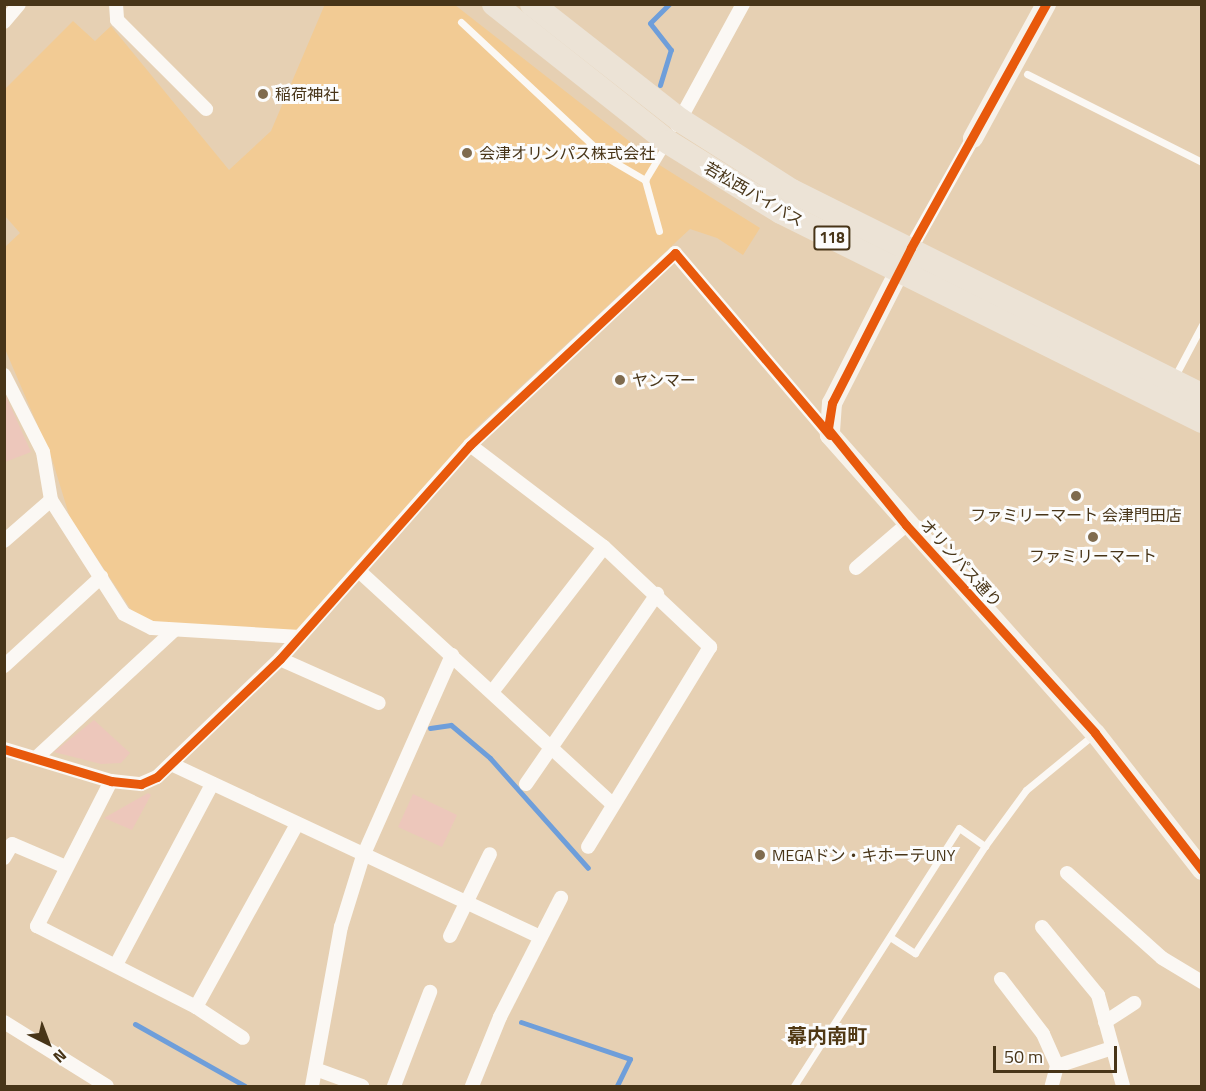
<!DOCTYPE html>
<meta charset="utf-8">
<style>
body{margin:0}
#map{position:relative;width:1206px;height:1091px;overflow:hidden;background:#e6d0b3;font-family:"Titillium Web","Noto Sans JP",sans-serif}
div>[style]{position:absolute}
.built>*{inset:0;background:#f2cb94}
.green>*{inset:0;background:#edc7bb}
.stream>*{height:5px;margin:-2.5px;padding:0 2.5px;transform-origin:2.5px;border-radius:2.5px;background:#6e9eda}
.lane>*{height:7px;margin:-3.5px;padding:0 3.5px;transform-origin:3.5px;border-radius:3.5px;background:#fbf8f4}
.street>*{height:14px;margin:-7px;padding:0 7px;transform-origin:7px;border-radius:7px;background:#fbf8f4}
.secondary>*{height:20px;margin:-10px;padding:0 10px;transform-origin:10px;border-radius:10px;background:#f7f2ea}
.highway>*{height:24px;margin:-12px;padding:0 12px;transform-origin:12px;border-radius:12px;background:#ece3d6}
.cycleway>*{height:9px;margin:-4.5px;padding:0 4.5px;transform-origin:4.5px;border-radius:4.5px;background:#e8590c}
.dots>*{width:16px;height:16px;translate:-50% -50%;box-sizing:border-box;border:3px solid #fcfcfc;border-radius:50%}
span{translate:-50% -50%;white-space:nowrap;text-align:center;line-height:1.15;-webkit-text-stroke:6px #fcfcfc;paint-order:stroke}
.shield-label span{padding:2px 4px;background:#fcfcfc;border:2px solid;border-radius:4px;-webkit-text-stroke-width:0}
.shield-label{font-size:15px;color:#483518;font-weight:700}
.poi-label{font-size:16px;color:#483518}
.left{translate:0 -50%;text-align:left}
.street-label{font-size:16px;color:#483518}
.quarter-label{font-size:20px;color:#513914;font-weight:700}
.frame{position:absolute;inset:0;border:6px solid #483518;pointer-events:none}
.north{position:absolute;left:18px;top:1013px;width:60px;height:60px;-webkit-text-stroke:4px #fcfcfc;paint-order:stroke;rotate:138deg;font-size:16px;font-weight:700;line-height:24px;text-align:center;color:#483518}
.north::after{content:'';display:block;margin:auto;width:21px;height:27px;background:#483518;clip-path:polygon(50% 0,100% 100%,50% 72%,0 100%)}
.scale{position:absolute;left:993px;top:1046px;width:124px;height:27px;box-sizing:border-box;border:3px solid #483518;border-top:0;padding-left:8px;font-size:18px;line-height:21px;white-space:nowrap;color:#483518;-webkit-text-stroke:4px #fcfcfc;paint-order:stroke}
</style>
<div id="map">
<div class="built">
<i style="clip-path:polygon(325px 4px,455px 5px,661px 166px,760px 228px,743px 255px,717px 238px,690px 229px,476px 428px,294px 634px,150px 621px,134px 614px,70px 518px,52px 459px,5px 349px,5px 247px,20px 233px,5px 216px,5px 89px,73px 21px,95px 41px,111px 26px,229px 170px,271px 131px)"></i>
</div>
<div class="green">
<i style="clip-path:polygon(5px 394px,31px 452px,5px 462px,4px 462px)"></i>
<i style="clip-path:polygon(94px 720px,130px 753px,121px 763px,101px 764px,54px 752px)"></i>
<i style="clip-path:polygon(148px 793px,151px 795px,132px 830px,104px 818px)"></i>
<i style="clip-path:polygon(413px 794px,457px 815px,442px 847px,398px 827px)"></i>
</div>
<div class="stream">
<i style="left:660px;top:85px;width:37px;rotate:-73deg"></i>
<i style="left:671px;top:50px;width:34px;rotate:-128deg"></i>
<i style="left:650px;top:23px;width:27px;rotate:-45deg"></i>
<i style="left:430px;top:728px;width:21px;rotate:-8deg"></i>
<i style="left:451px;top:725px;width:51px;rotate:40.2deg"></i>
<i style="left:490px;top:758px;width:147px;rotate:48.3deg"></i>
<i style="left:521px;top:1022px;width:115px;rotate:18.7deg"></i>
<i style="left:630px;top:1059px;width:30px;rotate:116deg"></i>
<i style="left:135px;top:1024px;width:126px;rotate:29.4deg"></i>
</div>
<div class="lane">
<i style="left:461px;top:22px;width:196px;rotate:43.1deg"></i>
<i style="left:604px;top:156px;width:48px;rotate:30.3deg"></i>
<i style="left:1027px;top:74px;width:196px;rotate:26.7deg"></i>
<i style="left:659px;top:231px;width:53px;rotate:-105.4deg"></i>
<i style="left:645px;top:180px;width:41px;rotate:-59deg"></i>
<i style="left:1175px;top:376px;width:58px;rotate:-62.1deg"></i>
<i style="left:890px;top:937px;width:30px;rotate:33deg"></i>
<i style="left:915px;top:953px;width:128px;rotate:-56.8deg"></i>
<i style="left:794px;top:1086px;width:306px;rotate:-57.4deg"></i>
<i style="left:959px;top:828px;width:32px;rotate:35deg"></i>
<i style="left:985px;top:846px;width:69px;rotate:-53.8deg"></i>
<i style="left:1026px;top:790px;width:87px;rotate:-39.4deg"></i>
</div>
<div class="street">
<i style="left:116px;top:4px;width:16px;rotate:86deg"></i>
<i style="left:117px;top:20px;width:126px;rotate:45deg"></i>
<i style="left:4px;top:22px;width:23px;rotate:-50deg"></i>
<i style="left:677px;top:125px;width:138px;rotate:-61.4deg"></i>
<i style="left:911px;top:248px;width:126px;rotate:-60.6deg"></i>
<i style="left:4px;top:375px;width:86px;rotate:63.1deg"></i>
<i style="left:43px;top:452px;width:49px;rotate:80.5deg"></i>
<i style="left:470px;top:445px;width:168px;rotate:37.3deg"></i>
<i style="left:604px;top:547px;width:146px;rotate:43.3deg"></i>
<i style="left:710px;top:647px;width:234px;rotate:121.4deg"></i>
<i style="left:4px;top:541px;width:62px;rotate:-41.1deg"></i>
<i style="left:51px;top:500px;width:135px;rotate:57.4deg"></i>
<i style="left:124px;top:614px;width:31px;rotate:27deg"></i>
<i style="left:152px;top:628px;width:148px;rotate:3.5deg"></i>
<i style="left:856px;top:568px;width:66px;rotate:-40.7deg"></i>
<i style="left:359px;top:571px;width:344px;rotate:42.6deg"></i>
<i style="left:280px;top:659px;width:108px;rotate:24deg"></i>
<i style="left:4px;top:666px;width:132px;rotate:-42.5deg"></i>
<i style="left:492px;top:692px;width:183px;rotate:-52.3deg"></i>
<i style="left:4px;top:749px;width:112px;rotate:16.7deg"></i>
<i style="left:111px;top:781px;width:30px;rotate:6deg"></i>
<i style="left:141px;top:784px;width:17px;rotate:-24deg"></i>
<i style="left:157px;top:777px;width:170px;rotate:-43.8deg"></i>
<i style="left:280px;top:659px;width:286px;rotate:-48.4deg"></i>
<i style="left:470px;top:445px;width:281px;rotate:-43.1deg"></i>
<i style="left:675px;top:253px;width:239px;rotate:49.6deg"></i>
<i style="left:36px;top:758px;width:188px;rotate:-42.8deg"></i>
<i style="left:171px;top:764px;width:408px;rotate:25.1deg"></i>
<i style="left:111px;top:781px;width:163px;rotate:117deg"></i>
<i style="left:37px;top:926px;width:178px;rotate:27deg"></i>
<i style="left:196px;top:1007px;width:209px;rotate:-61.1deg"></i>
<i style="left:526px;top:784px;width:231px;rotate:-55.4deg"></i>
<i style="left:4px;top:858px;width:16px;rotate:-60deg"></i>
<i style="left:12px;top:844px;width:59px;rotate:23.1deg"></i>
<i style="left:1067px;top:873px;width:127px;rotate:41.8deg"></i>
<i style="left:1162px;top:958px;width:47px;rotate:31deg"></i>
<i style="left:1042px;top:927px;width:88px;rotate:50.5deg"></i>
<i style="left:1098px;top:995px;width:94px;rotate:74.6deg"></i>
<i style="left:450px;top:936px;width:91px;rotate:-64deg"></i>
<i style="left:117px;top:963px;width:203px;rotate:-62deg"></i>
<i style="left:1001px;top:979px;width:69px;rotate:52.6deg"></i>
<i style="left:1043px;top:1034px;width:35px;rotate:66deg"></i>
<i style="left:1057px;top:1066px;width:20px;rotate:105deg"></i>
<i style="left:196px;top:1007px;width:56px;rotate:33.4deg"></i>
<i style="left:4px;top:1022px;width:121px;rotate:31.9deg"></i>
<i style="left:1105px;top:1022px;width:35px;rotate:-33deg"></i>
<i style="left:1057px;top:1066px;width:58px;rotate:-18.1deg"></i>
<i style="left:318px;top:1070px;width:47px;rotate:20deg"></i>
<i style="left:312px;top:1086px;width:162px;rotate:-79.7deg"></i>
<i style="left:341px;top:927px;width:74px;rotate:-72.8deg"></i>
<i style="left:363px;top:856px;width:220px;rotate:-66.1deg"></i>
<i style="left:394px;top:1086px;width:101px;rotate:-69deg"></i>
<i style="left:472px;top:1086px;width:74px;rotate:-67.9deg"></i>
<i style="left:500px;top:1017px;width:134px;rotate:-62.9deg"></i>
</div>
<div class="secondary">
<i style="left:973px;top:138px;width:153px;rotate:-61.4deg"></i>
<i style="left:906px;top:258px;width:163px;rotate:117deg"></i>
<i style="left:832px;top:403px;width:32px;rotate:94deg"></i>
<i style="left:830px;top:435px;width:399px;rotate:48.4deg"></i>
<i style="left:1095px;top:733px;width:174px;rotate:52deg"></i>
</div>
<div class="highway">
<i style="left:494px;top:4px;width:222px;rotate:38.4deg"></i>
<i style="left:668px;top:142px;width:133px;rotate:31.8deg"></i>
<i style="left:781px;top:212px;width:470px;rotate:26.4deg"></i>
<i style="left:532px;top:4px;width:188px;rotate:38.1deg"></i>
<i style="left:680px;top:120px;width:133px;rotate:32.4deg"></i>
<i style="left:792px;top:191px;width:458px;rotate:26.5deg"></i>
</div>
<div class="cycleway">
<i style="left:1046px;top:4px;width:279px;rotate:119deg"></i>
<i style="left:911px;top:248px;width:174px;rotate:117deg"></i>
<i style="left:832px;top:403px;width:26px;rotate:99deg"></i>
<i style="left:828px;top:429px;width:124px;rotate:50.9deg"></i>
<i style="left:906px;top:525px;width:281px;rotate:47.7deg"></i>
<i style="left:1095px;top:733px;width:174px;rotate:52deg"></i>
<i style="left:4px;top:749px;width:112px;rotate:16.7deg"></i>
<i style="left:111px;top:781px;width:30px;rotate:6deg"></i>
<i style="left:141px;top:784px;width:17px;rotate:-24deg"></i>
<i style="left:157px;top:777px;width:170px;rotate:-43.8deg"></i>
<i style="left:280px;top:659px;width:286px;rotate:-48.4deg"></i>
<i style="left:470px;top:445px;width:281px;rotate:-43.1deg"></i>
<i style="left:675px;top:253px;width:239px;rotate:49.6deg"></i>
</div>
<div class="dots">
<i style="left:263px;top:94px;background:#7f6b4e"></i>
<i style="left:467px;top:153px;background:#7f6b4e"></i>
<i style="left:620px;top:380px;background:#7f6b4e"></i>
<i style="left:1076px;top:496px;background:#7f6b4e"></i>
<i style="left:1093px;top:537px;background:#7f6b4e"></i>
<i style="left:760px;top:855px;background:#7f6b4e"></i>
</div>
<div class="shield-label">
<span style="left:832px;top:238px">118</span>
</div>
<div class="poi-label">
<span class="left" style="left:275px;top:94px">稲荷神社</span>
<span class="left" style="left:479px;top:153px">会津オリンパス株式会社</span>
<span class="left" style="left:632px;top:380px">ヤンマー</span>
<span style="left:1076px;top:515px">ファミリーマート 会津門田店</span>
<span style="left:1093px;top:556px">ファミリーマート</span>
<span class="left" style="left:772px;top:855px">MEGAドン・キホーテUNY</span>
</div>
<div class="street-label">
<span style="left:754px;top:194px;rotate:30deg">若松西バイパス</span>
<span style="left:961px;top:563px;rotate:48deg">オリンパス通り</span>
</div>
<div class="quarter-label">
<span style="left:827px;top:1035px">幕内南町</span>
</div>
<div class="frame"></div>
<div class="north">N</div>
<div class="scale">50 m</div>
</div>
